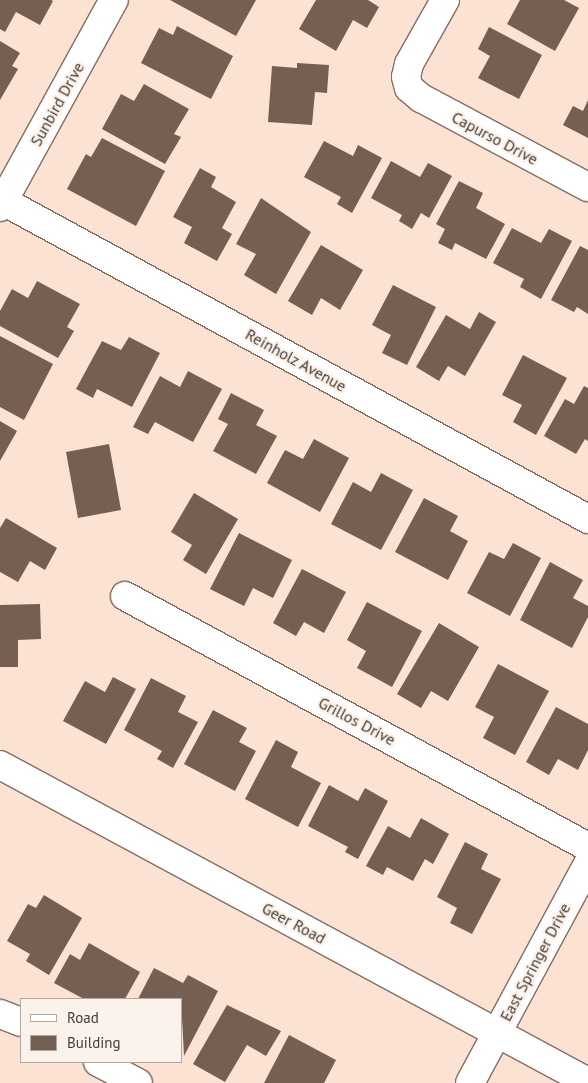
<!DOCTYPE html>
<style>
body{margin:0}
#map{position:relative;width:588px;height:1083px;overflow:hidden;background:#fbe2d3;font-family:"PT Sans",sans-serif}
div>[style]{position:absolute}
.building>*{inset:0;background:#755f53}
.roads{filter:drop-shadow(1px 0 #846e61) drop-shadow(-1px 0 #846e61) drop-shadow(0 1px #846e61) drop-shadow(0 -1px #846e61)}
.minor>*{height:28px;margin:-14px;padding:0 14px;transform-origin:14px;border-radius:14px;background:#fff}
.major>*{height:28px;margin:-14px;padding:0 14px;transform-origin:14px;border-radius:14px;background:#fff}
span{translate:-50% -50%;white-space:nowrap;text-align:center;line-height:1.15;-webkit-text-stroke:5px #fcf2ec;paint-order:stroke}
.street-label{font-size:16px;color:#443a34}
.legend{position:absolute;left:20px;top:998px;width:162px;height:65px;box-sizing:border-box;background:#fcf2ec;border:1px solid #b2a8a2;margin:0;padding:6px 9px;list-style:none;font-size:15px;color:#443a34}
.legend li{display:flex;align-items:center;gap:10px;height:25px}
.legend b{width:25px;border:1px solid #b2a8a2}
</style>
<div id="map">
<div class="building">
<i style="clip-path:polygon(0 0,51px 0,53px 1px,40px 25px,16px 12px,5px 32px,0 29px)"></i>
<i style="clip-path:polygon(170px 0,256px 0,236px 36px)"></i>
<i style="clip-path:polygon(316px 0,368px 0,379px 7px,367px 28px,353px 20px,336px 51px,299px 29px)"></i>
<i style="clip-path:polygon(520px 0,564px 0,579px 8px,555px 51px,507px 24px)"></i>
<i style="clip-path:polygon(177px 26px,233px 56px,211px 99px,141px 63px,159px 28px,173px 35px)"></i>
<i style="clip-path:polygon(489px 27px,542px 55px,519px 99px,478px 78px,490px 56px,478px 49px)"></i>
<i style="clip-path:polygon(0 41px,20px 53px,12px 66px,18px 69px,0 100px)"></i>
<i style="clip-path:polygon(297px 63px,329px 65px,327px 93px,315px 92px,312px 125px,268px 122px,272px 66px,297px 68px)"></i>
<i style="clip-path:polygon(144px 84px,189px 109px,174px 134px,181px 137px,165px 164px,102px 129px,121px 94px,134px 101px)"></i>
<i style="clip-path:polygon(588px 100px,588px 138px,563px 125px,573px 106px,583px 111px)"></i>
<i style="clip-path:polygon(102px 138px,165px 171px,136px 226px,67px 189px,86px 154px,91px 157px)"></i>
<i style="clip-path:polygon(324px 141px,353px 156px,358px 145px,382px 158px,352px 213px,337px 204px,341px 197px,304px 177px)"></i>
<i style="clip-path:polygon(391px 161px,420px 177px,428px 163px,452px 176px,429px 218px,421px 213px,412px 229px,399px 221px,402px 215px,371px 198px)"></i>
<i style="clip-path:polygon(200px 168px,216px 177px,211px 187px,236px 202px,222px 228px,232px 234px,217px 261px,184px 243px,192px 227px,173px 217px)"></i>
<i style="clip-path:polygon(459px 181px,483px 193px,476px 208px,505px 224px,486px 259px,455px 243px,452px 250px,438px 243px,445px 229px,436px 224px)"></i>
<i style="clip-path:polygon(261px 198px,311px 232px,276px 294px,244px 275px,256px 254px,236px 244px)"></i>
<i style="clip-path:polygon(512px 228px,541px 243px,549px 229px,572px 241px,541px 299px,520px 287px,524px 279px,493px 263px)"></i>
<i style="clip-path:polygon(321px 245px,363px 270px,340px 310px,321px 298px,312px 315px,288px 301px)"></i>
<i style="clip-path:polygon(580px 246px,588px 250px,588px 314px,577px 307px,574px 312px,551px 300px)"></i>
<i style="clip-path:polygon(37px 281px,80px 304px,67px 327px,74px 331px,58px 358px,0 326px,0 311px,12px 289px,28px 298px)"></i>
<i style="clip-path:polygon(393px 285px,436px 307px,407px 365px,382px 353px,391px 335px,372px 325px)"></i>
<i style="clip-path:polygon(479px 312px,496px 322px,465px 376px,448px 366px,439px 381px,416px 367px,446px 315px,470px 329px)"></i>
<i style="clip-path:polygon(0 336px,53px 364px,24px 420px,0 407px)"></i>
<i style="clip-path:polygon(129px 337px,160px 353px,132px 407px,97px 389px,93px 398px,76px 389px,102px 341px,121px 350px)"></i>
<i style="clip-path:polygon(523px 355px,567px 378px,536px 435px,513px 422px,522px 405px,502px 395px)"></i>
<i style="clip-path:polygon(188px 371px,222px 389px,193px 442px,155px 422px,148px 434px,133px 427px,160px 376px,180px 387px)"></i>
<i style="clip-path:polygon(584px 386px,588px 388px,588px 441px,585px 439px,576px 454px,544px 436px,565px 399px,574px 404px)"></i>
<i style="clip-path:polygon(231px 393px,264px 410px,256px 425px,277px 436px,256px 474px,213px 451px,228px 424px,218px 419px)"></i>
<i style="clip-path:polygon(0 421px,17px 431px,0 461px)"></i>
<i style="clip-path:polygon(314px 439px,349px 458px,320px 512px,267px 483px,285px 450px,303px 459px)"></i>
<i style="clip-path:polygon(109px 444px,121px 510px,78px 518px,66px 452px)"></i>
<i style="clip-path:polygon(381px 473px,413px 490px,381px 550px,331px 524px,353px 482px,371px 492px)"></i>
<i style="clip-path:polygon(194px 493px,238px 519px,206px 574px,183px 560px,192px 545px,171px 532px)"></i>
<i style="clip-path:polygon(424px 498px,458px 516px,450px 531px,468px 541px,448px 580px,395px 552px)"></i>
<i style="clip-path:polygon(6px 518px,57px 548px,45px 570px,30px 561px,18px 582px,0 572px,0 528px)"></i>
<i style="clip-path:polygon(239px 533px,292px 560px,273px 598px,253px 588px,244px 606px,210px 589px)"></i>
<i style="clip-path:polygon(513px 543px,541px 558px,510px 616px,467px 593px,489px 552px,504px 559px)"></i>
<i style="clip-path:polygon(550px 562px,583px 580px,573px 598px,588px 606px,588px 617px,572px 648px,520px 620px)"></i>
<i style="clip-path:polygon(302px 569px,346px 592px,324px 633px,304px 622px,296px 636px,273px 623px)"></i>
<i style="clip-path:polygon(367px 602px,422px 631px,392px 687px,357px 668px,366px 651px,347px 640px)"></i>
<i style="clip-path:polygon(40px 604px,41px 639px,18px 640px,18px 667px,0 667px,0 605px)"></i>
<i style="clip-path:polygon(439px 623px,479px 647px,448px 701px,431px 691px,421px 708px,397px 694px)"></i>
<i style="clip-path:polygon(498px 664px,549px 691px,515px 755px,483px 738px,494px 717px,475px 707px)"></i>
<i style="clip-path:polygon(113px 677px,136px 689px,106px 744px,63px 721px,85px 681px,105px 692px)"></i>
<i style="clip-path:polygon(151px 678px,186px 696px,178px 712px,198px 722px,173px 768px,157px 759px,162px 751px,124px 730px)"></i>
<i style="clip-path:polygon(556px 707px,588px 724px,588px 750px,578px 770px,558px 759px,549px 775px,526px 762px)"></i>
<i style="clip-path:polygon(213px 710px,247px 728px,239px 742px,256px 751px,235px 791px,184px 764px)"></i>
<i style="clip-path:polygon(276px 740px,298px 752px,291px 767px,321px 783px,298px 827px,245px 799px)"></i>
<i style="clip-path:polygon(329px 785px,358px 801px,365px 788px,388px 801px,358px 859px,345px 852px,348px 847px,308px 826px)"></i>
<i style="clip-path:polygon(421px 818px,449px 834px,433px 864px,425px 859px,413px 881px,387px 867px,383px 875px,366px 866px,388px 826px,410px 838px)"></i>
<i style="clip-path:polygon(465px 842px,488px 854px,481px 869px,501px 879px,472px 934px,450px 923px,457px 908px,437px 897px)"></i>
<i style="clip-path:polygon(44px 895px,82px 918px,49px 975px,26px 961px,30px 954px,7px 941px,28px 904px,36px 908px)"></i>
<i style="clip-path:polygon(89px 943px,140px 972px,125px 999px,84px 999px,54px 983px,70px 954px,80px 960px)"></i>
<i style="clip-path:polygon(154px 968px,183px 983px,188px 975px,218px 991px,184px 1056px,181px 999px,138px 999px)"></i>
<i style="clip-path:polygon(227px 1005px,281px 1031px,266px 1056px,247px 1045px,225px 1082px,193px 1064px)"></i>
<i style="clip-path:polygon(289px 1035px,336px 1060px,324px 1083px,264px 1083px)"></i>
</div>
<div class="roads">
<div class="minor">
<i style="left:445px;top:0;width:73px;rotate:119.4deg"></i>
<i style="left:409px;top:64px;width:13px;rotate:103deg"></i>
<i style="left:406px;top:77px;width:11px;rotate:75deg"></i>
<i style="left:409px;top:88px;width:16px;rotate:40deg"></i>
<i style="left:421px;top:98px;width:189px;rotate:28.1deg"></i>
<i style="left:3px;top:201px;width:666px;rotate:28.53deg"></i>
<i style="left:0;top:207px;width:236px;rotate:-61.2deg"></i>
<i style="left:125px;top:596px;width:527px;rotate:28.46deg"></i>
<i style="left:0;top:1014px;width:22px;rotate:21deg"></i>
<i style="left:98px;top:1062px;width:45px;rotate:27.7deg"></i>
<i style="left:470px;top:1083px;width:249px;rotate:-61.7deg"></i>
</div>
<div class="major">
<i style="left:0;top:765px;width:668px;rotate:28.33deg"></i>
</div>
</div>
<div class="street-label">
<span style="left:57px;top:104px;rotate:-61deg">Sunbird Drive</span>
<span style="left:495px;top:138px;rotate:28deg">Capurso Drive</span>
<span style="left:296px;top:360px;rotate:29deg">Reinholz Avenue</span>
<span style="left:357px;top:721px;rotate:28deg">Grillos Drive</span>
<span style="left:294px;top:923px;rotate:28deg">Geer Road</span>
<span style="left:535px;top:962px;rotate:-62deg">East Springer Drive</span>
</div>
<ul class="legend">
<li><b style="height:6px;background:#fff"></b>Road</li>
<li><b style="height:14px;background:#755f53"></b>Building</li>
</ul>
</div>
